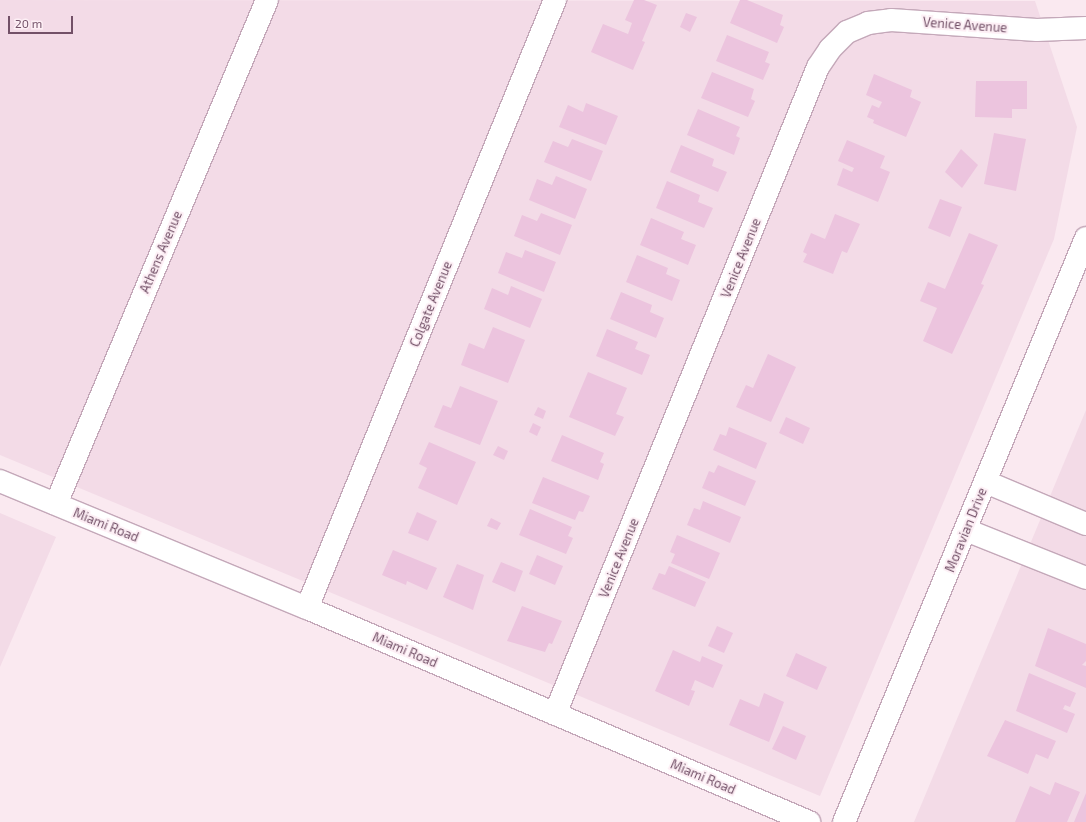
<!DOCTYPE html>
<style>
body{margin:0}
#map{position:relative;width:1086px;height:822px;overflow:hidden;background:#fae9f0;font-family:"Exo 2",sans-serif}
div>[style]{position:absolute}
.residential>*{inset:0;background:#f3dbe7}
.building>*{inset:0;background:#ecc4de}
.roads{filter:drop-shadow(1px 0 #c4a8b9) drop-shadow(-1px 0 #c4a8b9) drop-shadow(0 1px #c4a8b9) drop-shadow(0 -1px #c4a8b9)}
.minor>*{height:22px;margin:-11px;padding:0 11px;transform-origin:11px;border-radius:11px;background:#fff}
.tertiary>*{height:22px;margin:-11px;padding:0 11px;transform-origin:11px;border-radius:11px;background:#fff}
span{translate:-50% -50%;white-space:nowrap;text-align:center;line-height:1.15;-webkit-text-stroke:4px #fdeff5;paint-order:stroke}
.street-label{font-size:13px;color:#725067}
.scale{position:absolute;left:8px;top:16px;width:65px;height:18px;box-sizing:border-box;border:2px solid #725067;border-top:0;padding-left:5px;font-size:12px;line-height:14px;white-space:nowrap;color:#725067;-webkit-text-stroke:3px #fdeff5;paint-order:stroke}
</style>
<div id="map">
<div class="residential">
<i style="clip-path:polygon(0 0,1035px 1px,1077px 127px,1054px 239px,820px 796px,0 455px)"></i>
<i style="clip-path:polygon(1086px 410px,1086px 822px,914px 822px)"></i>
<i style="clip-path:polygon(0 513px,56px 537px,0 667px)"></i>
</div>
<div class="building">
<i style="clip-path:polygon(634px 0,644px 0,657px 5px,642px 41px,645px 42px,633px 70px,591px 52px,603px 24px,628px 34px,632px 23px,625px 20px)"></i>
<i style="clip-path:polygon(740px 0,747px 0,783px 15px,780px 25px,784px 27px,777px 43px,730px 23px)"></i>
<i style="clip-path:polygon(686px 13px,697px 17px,690px 32px,680px 27px)"></i>
<i style="clip-path:polygon(727px 35px,769px 52px,765px 62px,770px 64px,763px 80px,716px 61px)"></i>
<i style="clip-path:polygon(712px 72px,754px 89px,751px 99px,755px 101px,748px 117px,701px 98px)"></i>
<i style="clip-path:polygon(874px 74px,912px 90px,910px 97px,921px 102px,906px 137px,873px 123px,874px 120px,867px 117px,872px 105px,879px 108px,882px 102px,866px 95px)"></i>
<i style="clip-path:polygon(976px 81px,1027px 81px,1027px 109px,1012px 109px,1012px 118px,975px 117px)"></i>
<i style="clip-path:polygon(586px 103px,618px 116px,606px 145px,559px 127px,568px 105px,583px 112px)"></i>
<i style="clip-path:polygon(698px 109px,740px 127px,736px 136px,740px 138px,734px 155px,687px 135px)"></i>
<i style="clip-path:polygon(994px 133px,1026px 139px,1016px 191px,984px 184px)"></i>
<i style="clip-path:polygon(572px 139px,603px 151px,591px 181px,544px 162px,553px 141px,568px 147px)"></i>
<i style="clip-path:polygon(847px 140px,885px 156px,880px 168px,890px 172px,878px 202px,837px 185px,843px 168px,852px 172px,854px 168px,838px 161px)"></i>
<i style="clip-path:polygon(681px 145px,714px 159px,712px 166px,727px 172px,718px 192px,670px 172px)"></i>
<i style="clip-path:polygon(961px 149px,978px 165px,962px 188px,945px 172px)"></i>
<i style="clip-path:polygon(556px 176px,587px 189px,575px 219px,529px 200px,537px 179px,552px 185px)"></i>
<i style="clip-path:polygon(667px 181px,700px 195px,698px 202px,713px 208px,704px 228px,656px 208px)"></i>
<i style="clip-path:polygon(940px 199px,962px 207px,950px 237px,928px 228px)"></i>
<i style="clip-path:polygon(541px 213px,572px 225px,560px 255px,514px 236px,522px 215px,537px 221px)"></i>
<i style="clip-path:polygon(835px 214px,860px 224px,847px 253px,842px 251px,833px 274px,803px 262px,807px 254px,803px 252px,811px 233px,825px 239px)"></i>
<i style="clip-path:polygon(651px 218px,684px 232px,681px 239px,696px 245px,688px 265px,640px 245px)"></i>
<i style="clip-path:polygon(969px 233px,998px 245px,981px 284px,984px 285px,952px 354px,923px 341px,937px 308px,920px 301px,928px 282px,945px 289px)"></i>
<i style="clip-path:polygon(525px 250px,556px 262px,544px 292px,498px 273px,506px 252px,522px 258px)"></i>
<i style="clip-path:polygon(637px 255px,668px 268px,666px 274px,680px 280px,672px 301px,626px 282px)"></i>
<i style="clip-path:polygon(511px 286px,542px 299px,530px 328px,484px 309px,492px 288px,508px 295px)"></i>
<i style="clip-path:polygon(621px 292px,652px 305px,650px 312px,664px 318px,656px 338px,610px 319px)"></i>
<i style="clip-path:polygon(493px 327px,525px 340px,508px 383px,461px 365px,469px 343px,484px 349px)"></i>
<i style="clip-path:polygon(607px 329px,638px 342px,635px 349px,650px 355px,642px 375px,596px 356px)"></i>
<i style="clip-path:polygon(768px 354px,796px 367px,771px 422px,736px 407px,746px 385px,753px 388px)"></i>
<i style="clip-path:polygon(588px 372px,627px 388px,616px 414px,624px 417px,615px 436px,569px 417px)"></i>
<i style="clip-path:polygon(460px 386px,498px 401px,480px 445px,434px 427px,443px 405px,451px 408px)"></i>
<i style="clip-path:polygon(538px 407px,546px 411px,543px 419px,534px 415px)"></i>
<i style="clip-path:polygon(786px 417px,810px 428px,803px 444px,779px 433px)"></i>
<i style="clip-path:polygon(533px 423px,541px 427px,537px 436px,529px 432px)"></i>
<i style="clip-path:polygon(729px 427px,767px 443px,756px 469px,713px 450px,720px 434px,726px 436px)"></i>
<i style="clip-path:polygon(562px 435px,604px 453px,600px 462px,604px 464px,598px 480px,551px 461px)"></i>
<i style="clip-path:polygon(429px 442px,476px 462px,457px 505px,418px 488px,427px 468px,419px 464px)"></i>
<i style="clip-path:polygon(498px 446px,508px 451px,504px 460px,493px 455px)"></i>
<i style="clip-path:polygon(718px 465px,756px 481px,745px 506px,702px 488px,709px 471px,714px 473px)"></i>
<i style="clip-path:polygon(543px 477px,590px 496px,583px 512px,579px 511px,575px 520px,532px 503px)"></i>
<i style="clip-path:polygon(703px 501px,741px 517px,730px 543px,687px 525px,694px 508px,700px 510px)"></i>
<i style="clip-path:polygon(530px 509px,572px 527px,568px 536px,573px 538px,566px 554px,519px 535px)"></i>
<i style="clip-path:polygon(417px 512px,437px 521px,428px 541px,408px 533px)"></i>
<i style="clip-path:polygon(491px 518px,501px 523px,497px 530px,487px 526px)"></i>
<i style="clip-path:polygon(677px 535px,720px 553px,709px 579px,671px 563px,675px 554px,670px 552px)"></i>
<i style="clip-path:polygon(393px 550px,437px 568px,427px 590px,407px 581px,406px 585px,382px 575px)"></i>
<i style="clip-path:polygon(537px 555px,563px 566px,555px 585px,529px 574px)"></i>
<i style="clip-path:polygon(501px 562px,523px 571px,515px 592px,492px 582px)"></i>
<i style="clip-path:polygon(457px 564px,484px 575px,473px 610px,443px 597px)"></i>
<i style="clip-path:polygon(669px 566px,706px 582px,695px 607px,652px 589px,659px 573px,665px 575px)"></i>
<i style="clip-path:polygon(522px 606px,562px 621px,552px 644px,549px 643px,545px 652px,507px 641px)"></i>
<i style="clip-path:polygon(717px 626px,733px 633px,724px 653px,708px 646px)"></i>
<i style="clip-path:polygon(1048px 628px,1086px 644px,1086px 661px,1082px 665px,1086px 666px,1086px 688px,1035px 666px)"></i>
<i style="clip-path:polygon(673px 650px,700px 662px,702px 656px,723px 665px,713px 688px,695px 680px,691px 690px,695px 691px,689px 706px,655px 691px)"></i>
<i style="clip-path:polygon(796px 653px,827px 667px,817px 690px,786px 676px)"></i>
<i style="clip-path:polygon(1029px 673px,1076px 693px,1070px 707px,1065px 705px,1063px 709px,1075px 714px,1067px 733px,1016px 711px)"></i>
<i style="clip-path:polygon(764px 693px,784px 702px,769px 742px,729px 725px,740px 699px,759px 707px)"></i>
<i style="clip-path:polygon(1005px 720px,1056px 741px,1048px 759px,1036px 754px,1028px 774px,987px 756px)"></i>
<i style="clip-path:polygon(783px 726px,806px 736px,796px 760px,772px 749px)"></i>
<i style="clip-path:polygon(1055px 782px,1080px 792px,1067px 822px,1015px 822px,1030px 786px,1050px 795px)"></i>
<i style="clip-path:polygon(1086px 793px,1086px 822px,1074px 822px)"></i>
</div>
<div class="roads">
<div class="minor">
<i style="left:0;top:481px;width:332px;rotate:22.5deg"></i>
<i style="left:307px;top:608px;width:546px;rotate:23.09deg"></i>
<i style="left:986px;top:482px;width:108px;rotate:22.8deg"></i>
<i style="left:56px;top:504px;width:546px;rotate:-67.28deg"></i>
<i style="left:966px;top:530px;width:129px;rotate:21.8deg"></i>
<i style="left:307px;top:608px;width:657px;rotate:-67.81deg"></i>
<i style="left:555px;top:714px;width:698px;rotate:-67.88deg"></i>
<i style="left:818px;top:67px;width:22px;rotate:-56deg"></i>
<i style="left:830px;top:49px;width:24px;rotate:-45deg"></i>
<i style="left:847px;top:32px;width:23px;rotate:-23deg"></i>
<i style="left:868px;top:23px;width:23px;rotate:-7deg"></i>
<i style="left:891px;top:20px;width:146px;rotate:3.9deg"></i>
<i style="left:1037px;top:30px;width:49px;rotate:-2.3deg"></i>
</div>
<div class="tertiary">
<i style="left:844px;top:822px;width:632px;rotate:-67.49deg"></i>
</div>
</div>
<div class="street-label">
<span style="left:965px;top:25px;rotate:4deg">Venice Avenue</span>
<span style="left:161px;top:252px;rotate:-67deg">Athens Avenue</span>
<span style="left:741px;top:258px;rotate:-68deg">Venice Avenue</span>
<span style="left:431px;top:304px;rotate:-68deg">Colgate Avenue</span>
<span style="left:106px;top:525px;rotate:22deg">Miami Road</span>
<span style="left:966px;top:530px;rotate:-68deg">Moravian Drive</span>
<span style="left:619px;top:558px;rotate:-68deg">Venice Avenue</span>
<span style="left:405px;top:650px;rotate:23deg">Miami Road</span>
<span style="left:703px;top:777px;rotate:23deg">Miami Road</span>
</div>
<div class="scale">20 m</div>
</div>
